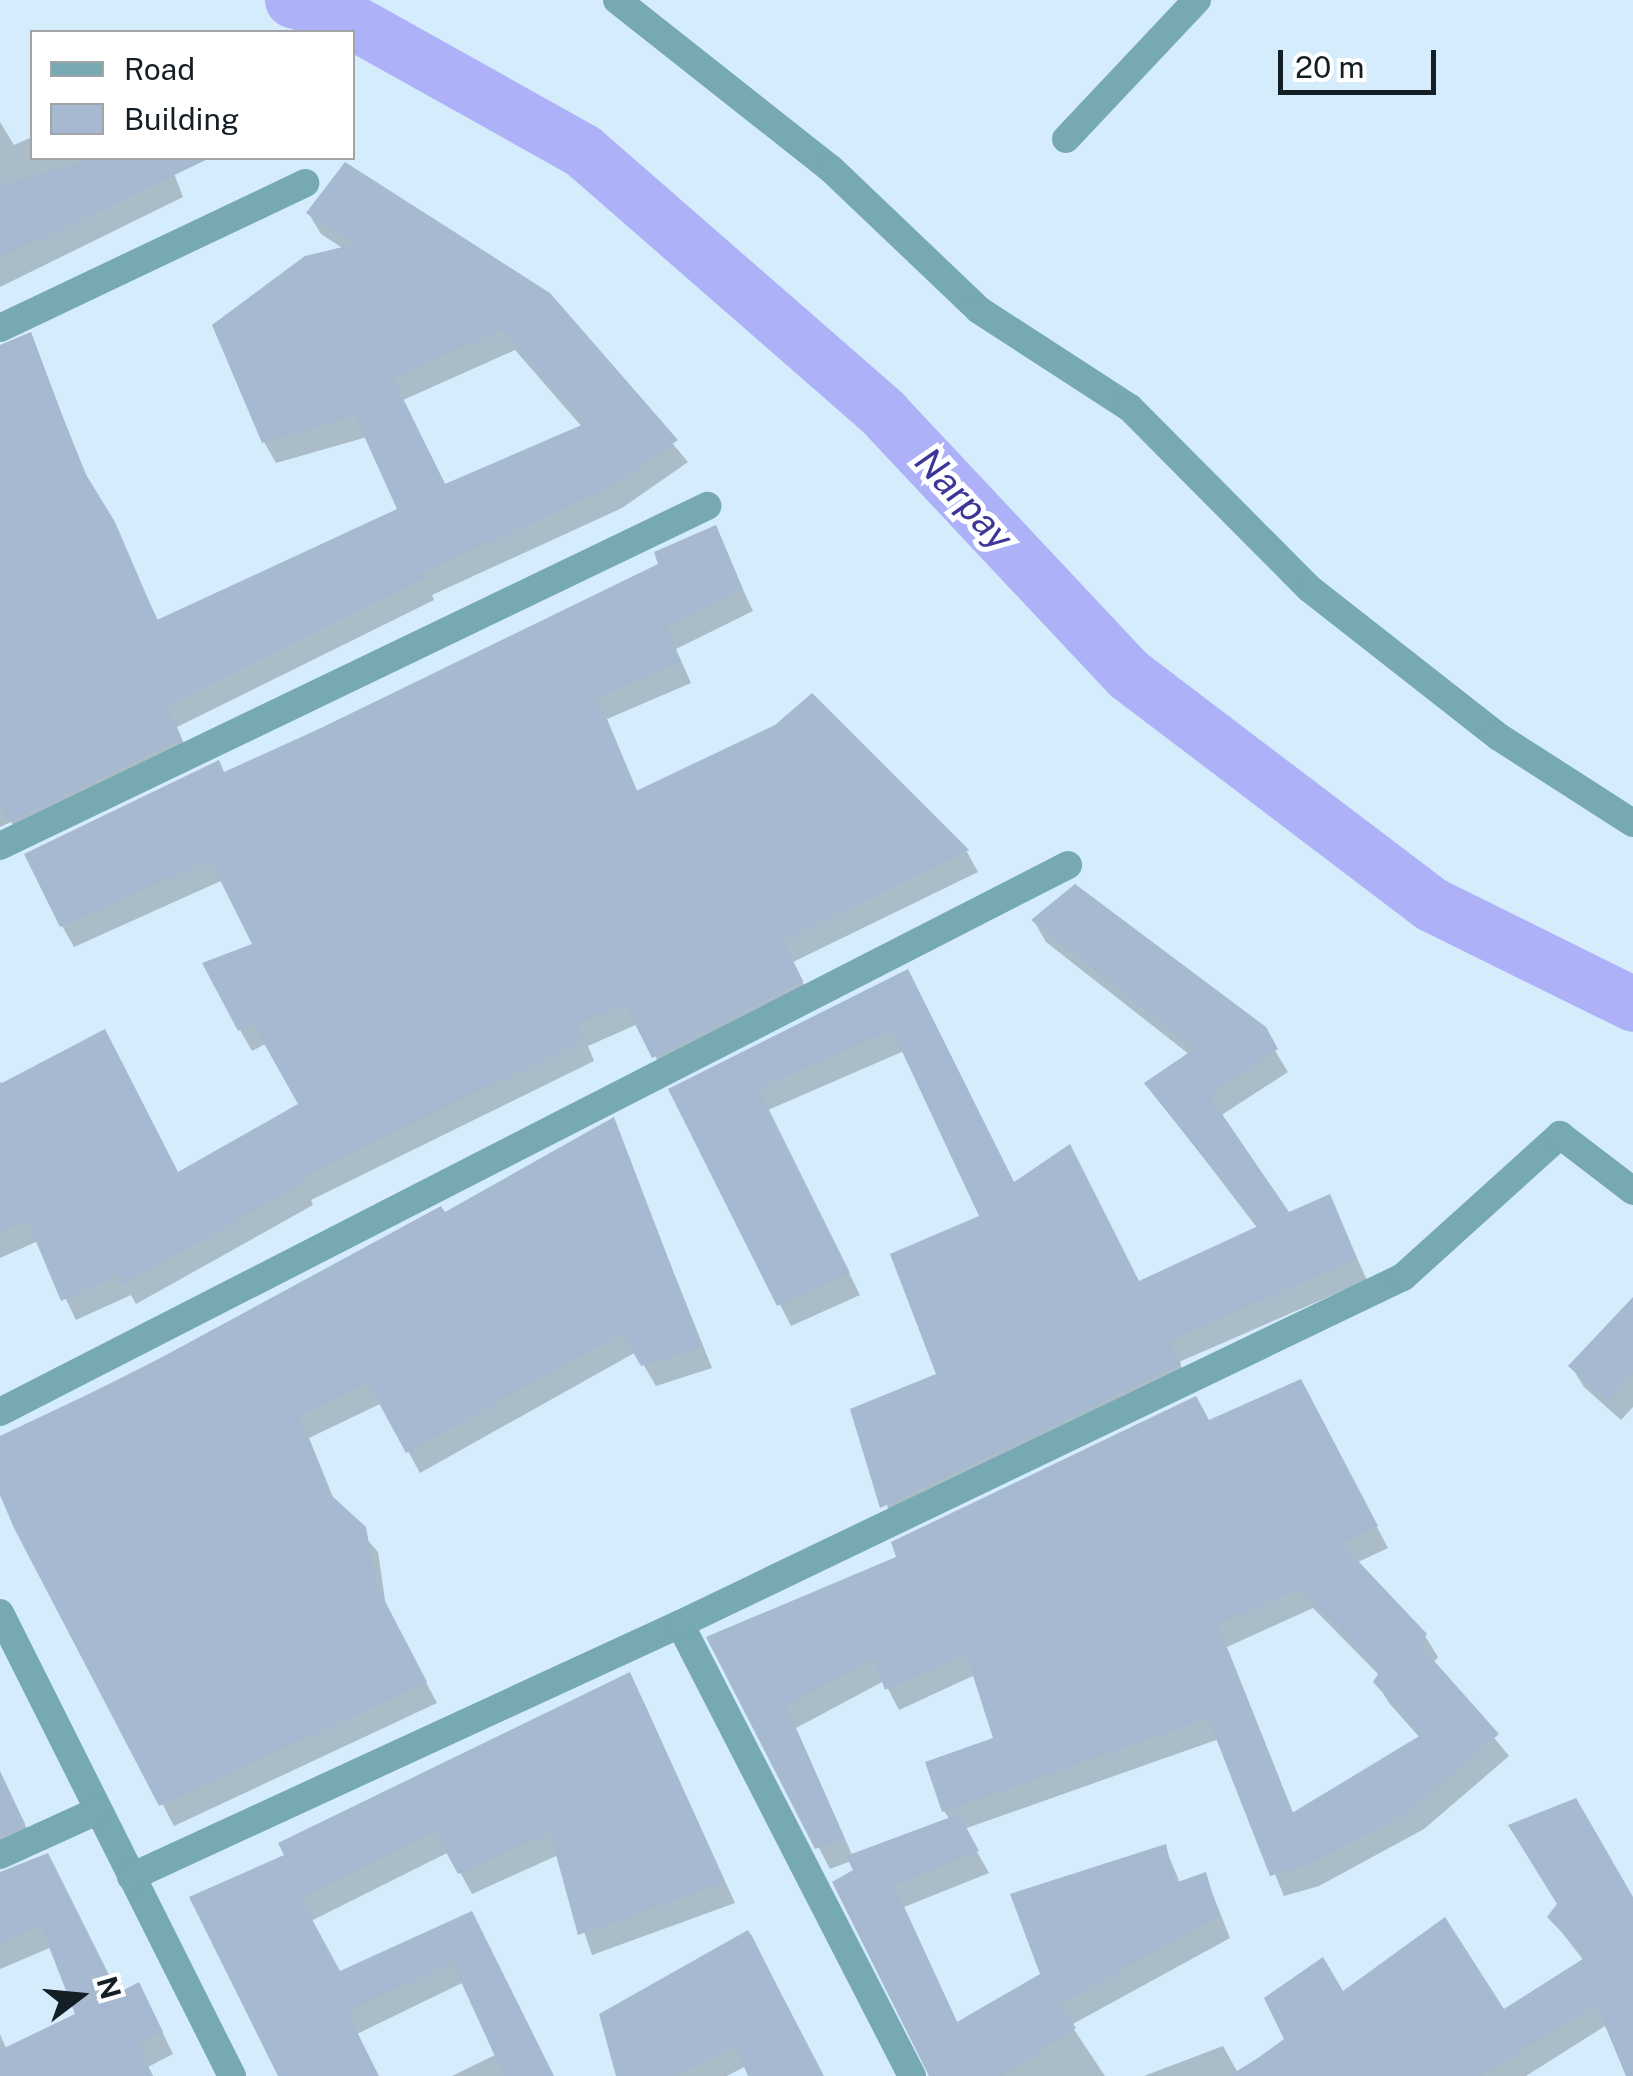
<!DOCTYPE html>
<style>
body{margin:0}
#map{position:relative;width:1633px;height:2076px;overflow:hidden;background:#d4ecfb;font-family:"Public Sans",sans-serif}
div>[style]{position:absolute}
.shadow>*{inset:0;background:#0003}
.canal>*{height:55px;margin:-27.5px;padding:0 27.5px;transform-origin:27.5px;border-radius:27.5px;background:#adb2f8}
.building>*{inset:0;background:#a7b8d1}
.minor>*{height:28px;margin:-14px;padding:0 14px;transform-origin:14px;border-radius:14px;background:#76a9b2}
span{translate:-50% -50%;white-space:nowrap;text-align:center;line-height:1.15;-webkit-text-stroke:10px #fff;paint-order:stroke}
.water-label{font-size:38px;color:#3d3697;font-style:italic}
.legend{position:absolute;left:30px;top:30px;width:325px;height:130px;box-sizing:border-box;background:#fff;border:2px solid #a1a5a8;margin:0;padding:12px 18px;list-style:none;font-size:30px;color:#131e25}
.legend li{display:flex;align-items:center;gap:20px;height:50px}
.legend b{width:50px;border:2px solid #a1a5a8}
.north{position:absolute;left:30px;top:1946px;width:100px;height:100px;-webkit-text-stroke:8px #fff;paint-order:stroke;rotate:74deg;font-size:28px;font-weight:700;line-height:40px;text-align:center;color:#131e25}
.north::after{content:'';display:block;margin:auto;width:35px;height:45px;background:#131e25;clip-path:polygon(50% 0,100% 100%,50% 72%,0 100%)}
.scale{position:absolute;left:1278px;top:50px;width:158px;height:45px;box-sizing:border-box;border:5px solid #131e25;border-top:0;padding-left:12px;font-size:30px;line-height:35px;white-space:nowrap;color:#131e25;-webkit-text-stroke:8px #fff;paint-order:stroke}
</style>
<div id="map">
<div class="shadow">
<i style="clip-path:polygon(0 122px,14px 145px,32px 137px,32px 158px,168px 158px,183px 197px,0 287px)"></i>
<i style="clip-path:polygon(evenodd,309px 214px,548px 295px,688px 462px,622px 508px,432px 595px,434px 600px,177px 727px,191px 761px,23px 842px,11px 822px,0 827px,0 348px,30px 336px,92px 489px,159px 622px,401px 510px,367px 437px,276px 463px,264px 442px,344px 249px,321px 234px,309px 214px,515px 350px,583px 428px,446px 486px,403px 400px,515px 350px)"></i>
<i style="clip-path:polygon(714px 528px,753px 611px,676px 649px,691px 683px,607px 719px,638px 793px,776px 727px,811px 697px,967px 852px,978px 872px,793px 962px,813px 1003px,667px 1078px,638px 1024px,588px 1046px,594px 1061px,311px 1200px,313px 1205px,136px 1304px,131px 1295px,76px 1320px,38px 1241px,0 1258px,0 1082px,178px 1175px,301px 1105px,267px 1043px,252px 1051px,240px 1030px,255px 946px,223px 880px,74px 947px,62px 926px,224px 775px,661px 566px)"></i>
<i style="clip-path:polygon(1034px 921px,1260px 1026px,1288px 1072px,1220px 1116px,1288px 1215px,1329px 1197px,1367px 1280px,1179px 1362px,1191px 1386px,895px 1528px,853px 1410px,939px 1376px,982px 1218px,904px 1051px,768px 1110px,860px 1295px,791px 1326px,671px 1091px,907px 972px,1015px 1185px,1139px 1284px,1258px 1229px,1147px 1084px,1190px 1055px,1046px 942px)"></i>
<i style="clip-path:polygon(613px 1121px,712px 1368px,656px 1386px,636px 1352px,420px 1473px,382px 1403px,309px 1438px,335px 1502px,378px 1552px,386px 1607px,437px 1703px,174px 1826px,16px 1527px,0 1488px,0 1439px,444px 1215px)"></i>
<i style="clip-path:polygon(1633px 1300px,1633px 1407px,1621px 1420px,1584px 1387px,1571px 1366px)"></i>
<i style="clip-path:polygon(evenodd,1312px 1403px,1388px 1548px,1356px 1563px,1425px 1636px,1438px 1657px,1433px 1663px,1509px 1756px,1424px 1829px,1319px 1886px,1284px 1896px,1219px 1739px,964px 1829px,989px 1873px,904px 1907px,958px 2024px,1043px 1975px,1165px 1847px,1180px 1883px,1205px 1875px,1230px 1938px,1071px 2025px,1105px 2076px,929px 2076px,851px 1861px,830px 1869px,710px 1638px,1209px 1422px,1312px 1403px,1313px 1608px,1380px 1676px,1376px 1682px,1389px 1703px,1420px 1738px,1294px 1815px,1227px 1647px,1313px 1608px,1312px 1403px,975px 1675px,996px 1739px,944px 1811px,950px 1820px,853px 1857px,796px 1728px,884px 1681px,899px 1710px,975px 1675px)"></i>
<i style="clip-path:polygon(641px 1696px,735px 1903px,592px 1955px,558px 1855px,472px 1894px,449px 1852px,311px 1921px,340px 1974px,471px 1915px,553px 2076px,452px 2076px,497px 2054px,464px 1982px,357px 2034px,378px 2076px,281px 2076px,192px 1899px)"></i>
<i style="clip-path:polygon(0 1772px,35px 1846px,0 1864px)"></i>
<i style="clip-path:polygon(0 1872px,118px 1996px,150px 2007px,173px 2054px,148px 2067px,153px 2076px,0 2076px,0 2034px,7px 2050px,78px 2015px,52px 1947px,0 1969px)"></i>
<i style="clip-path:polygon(1633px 1902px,1633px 2076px,1605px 2026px,1526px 2076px,1144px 2076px,1223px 2046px,1238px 2073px,1343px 1995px,1503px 2012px,1584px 1961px,1550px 1917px)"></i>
<i style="clip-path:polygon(751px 1934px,822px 2076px,751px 2076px,746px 2066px,727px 2076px,619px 2076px,602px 2015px)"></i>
</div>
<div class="canal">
<i style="left:292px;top:0;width:52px;rotate:17.7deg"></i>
<i style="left:342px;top:16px;width:275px;rotate:29.2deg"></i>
<i style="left:582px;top:150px;width:400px;rotate:41.1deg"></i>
<i style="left:883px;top:413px;width:358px;rotate:46.8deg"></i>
<i style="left:1128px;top:674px;width:380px;rotate:37.2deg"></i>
<i style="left:1431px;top:904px;width:225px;rotate:26.3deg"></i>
</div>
<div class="building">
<i style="clip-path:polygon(94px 158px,210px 158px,0 258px,0 186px)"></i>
<i style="clip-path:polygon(evenodd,345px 162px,550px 293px,678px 440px,610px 487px,422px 573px,424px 578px,167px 705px,181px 739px,9px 822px,0 805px,0 345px,31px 332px,82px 468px,115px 522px,157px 620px,397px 509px,355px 416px,262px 443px,212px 325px,305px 256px,355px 244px,306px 213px,345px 162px,501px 330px,584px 424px,445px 484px,393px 378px,501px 330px)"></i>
<i style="clip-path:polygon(716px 525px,743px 589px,666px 627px,681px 662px,597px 697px,636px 791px,775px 725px,812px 693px,969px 850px,783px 940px,803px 981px,652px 1058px,625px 1004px,578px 1024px,584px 1040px,301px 1178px,303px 1183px,122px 1285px,117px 1275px,61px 1301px,27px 1220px,0 1232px,0 1084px,105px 1029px,178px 1172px,298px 1104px,253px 1024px,238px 1031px,202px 963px,252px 944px,210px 860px,60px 927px,24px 854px,219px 760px,224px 772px,321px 728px,658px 564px,654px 552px)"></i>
<i style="clip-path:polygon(1075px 884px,1266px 1027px,1278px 1049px,1209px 1095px,1289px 1212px,1330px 1194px,1357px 1258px,1169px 1341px,1181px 1364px,880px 1508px,850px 1409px,936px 1374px,890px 1254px,979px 1216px,892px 1030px,758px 1088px,850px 1273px,777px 1306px,668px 1089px,908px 969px,1014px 1182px,1070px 1144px,1139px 1281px,1258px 1226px,1144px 1083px,1194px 1049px,1031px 920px)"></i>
<i style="clip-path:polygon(614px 1117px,702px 1347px,641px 1366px,622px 1333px,406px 1453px,368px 1383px,299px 1416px,331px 1495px,366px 1527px,376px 1584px,427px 1682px,159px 1806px,14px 1528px,0 1495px,0 1436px,131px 1374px,441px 1206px,445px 1212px)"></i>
<i style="clip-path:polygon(1633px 1297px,1633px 1373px,1608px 1401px,1568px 1366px)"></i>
<i style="clip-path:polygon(evenodd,1301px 1379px,1378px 1526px,1341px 1543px,1427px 1634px,1420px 1645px,1499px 1734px,1408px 1812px,1307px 1865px,1270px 1876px,1208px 1718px,942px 1812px,925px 1762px,993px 1738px,966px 1654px,885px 1690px,874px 1659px,786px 1706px,845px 1839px,815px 1849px,706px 1637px,896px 1557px,891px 1542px,1196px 1396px,1209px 1420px,1301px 1379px,1299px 1588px,1380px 1671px,1373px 1682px,1421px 1735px,1292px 1813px,1217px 1625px,1299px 1588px)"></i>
<i style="clip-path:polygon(630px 1672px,725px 1882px,578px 1935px,550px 1833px,458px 1874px,435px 1832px,301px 1899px,340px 1971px,472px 1911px,554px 2076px,504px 2076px,452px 1962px,347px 2012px,379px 2076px,278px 2076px,189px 1897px,284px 1855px,278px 1843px)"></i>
<i style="clip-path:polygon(0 1771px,25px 1824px,0 1836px)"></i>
<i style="clip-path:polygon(1576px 1798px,1633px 1897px,1633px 2076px,1626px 2076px,1596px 2004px,1481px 2076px,1229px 2076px,1285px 2041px,1264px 1998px,1323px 1957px,1343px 1991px,1445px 1917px,1504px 2009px,1586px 1957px,1547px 1917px,1557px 1904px,1508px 1825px)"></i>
<i style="clip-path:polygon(959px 1814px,979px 1851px,894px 1885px,957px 2022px,1040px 1974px,1010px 1894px,1166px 1844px,1175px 1883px,1206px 1872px,1219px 1916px,1060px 2004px,1076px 2028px,1002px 2076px,929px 2076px,832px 1882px,853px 1870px,846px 1856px)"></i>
<i style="clip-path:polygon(48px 1853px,118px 1993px,139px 1982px,163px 2032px,138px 2045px,153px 2076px,0 2076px,0 2050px,75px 2014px,41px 1926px,0 1943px,0 1872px)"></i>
<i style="clip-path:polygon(748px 1930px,824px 2076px,748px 2076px,735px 2045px,674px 2076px,616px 2076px,599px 2014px)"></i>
</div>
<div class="minor">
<i style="left:617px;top:0;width:271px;rotate:38.3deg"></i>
<i style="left:830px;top:168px;width:206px;rotate:43.6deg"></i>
<i style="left:979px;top:310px;width:180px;rotate:33deg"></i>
<i style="left:1130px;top:408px;width:255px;rotate:45.2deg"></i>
<i style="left:1310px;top:589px;width:240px;rotate:38.1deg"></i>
<i style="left:1499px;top:737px;width:159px;rotate:32.7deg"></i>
<i style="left:1066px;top:139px;width:191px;rotate:-46.7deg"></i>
<i style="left:0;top:328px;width:338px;rotate:-25.4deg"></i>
<i style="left:0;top:846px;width:785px;rotate:-25.68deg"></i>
<i style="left:0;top:1412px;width:1200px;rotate:-27.12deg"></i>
<i style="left:0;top:1613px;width:518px;rotate:63.39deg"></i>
<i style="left:680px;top:1624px;width:508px;rotate:62.83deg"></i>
<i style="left:0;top:1855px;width:107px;rotate:-24.4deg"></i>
<i style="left:131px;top:1877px;width:604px;rotate:-24.74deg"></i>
<i style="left:680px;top:1624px;width:802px;rotate:-25.64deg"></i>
<i style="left:1403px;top:1277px;width:212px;rotate:-42.1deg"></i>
<i style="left:1560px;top:1135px;width:92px;rotate:37.5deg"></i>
</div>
<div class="water-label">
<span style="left:964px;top:499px;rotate:47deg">Narpay</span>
</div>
<ul class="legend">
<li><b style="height:12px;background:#76a9b2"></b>Road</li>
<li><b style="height:28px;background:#a7b8d1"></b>Building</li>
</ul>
<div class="north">N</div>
<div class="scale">20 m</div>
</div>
